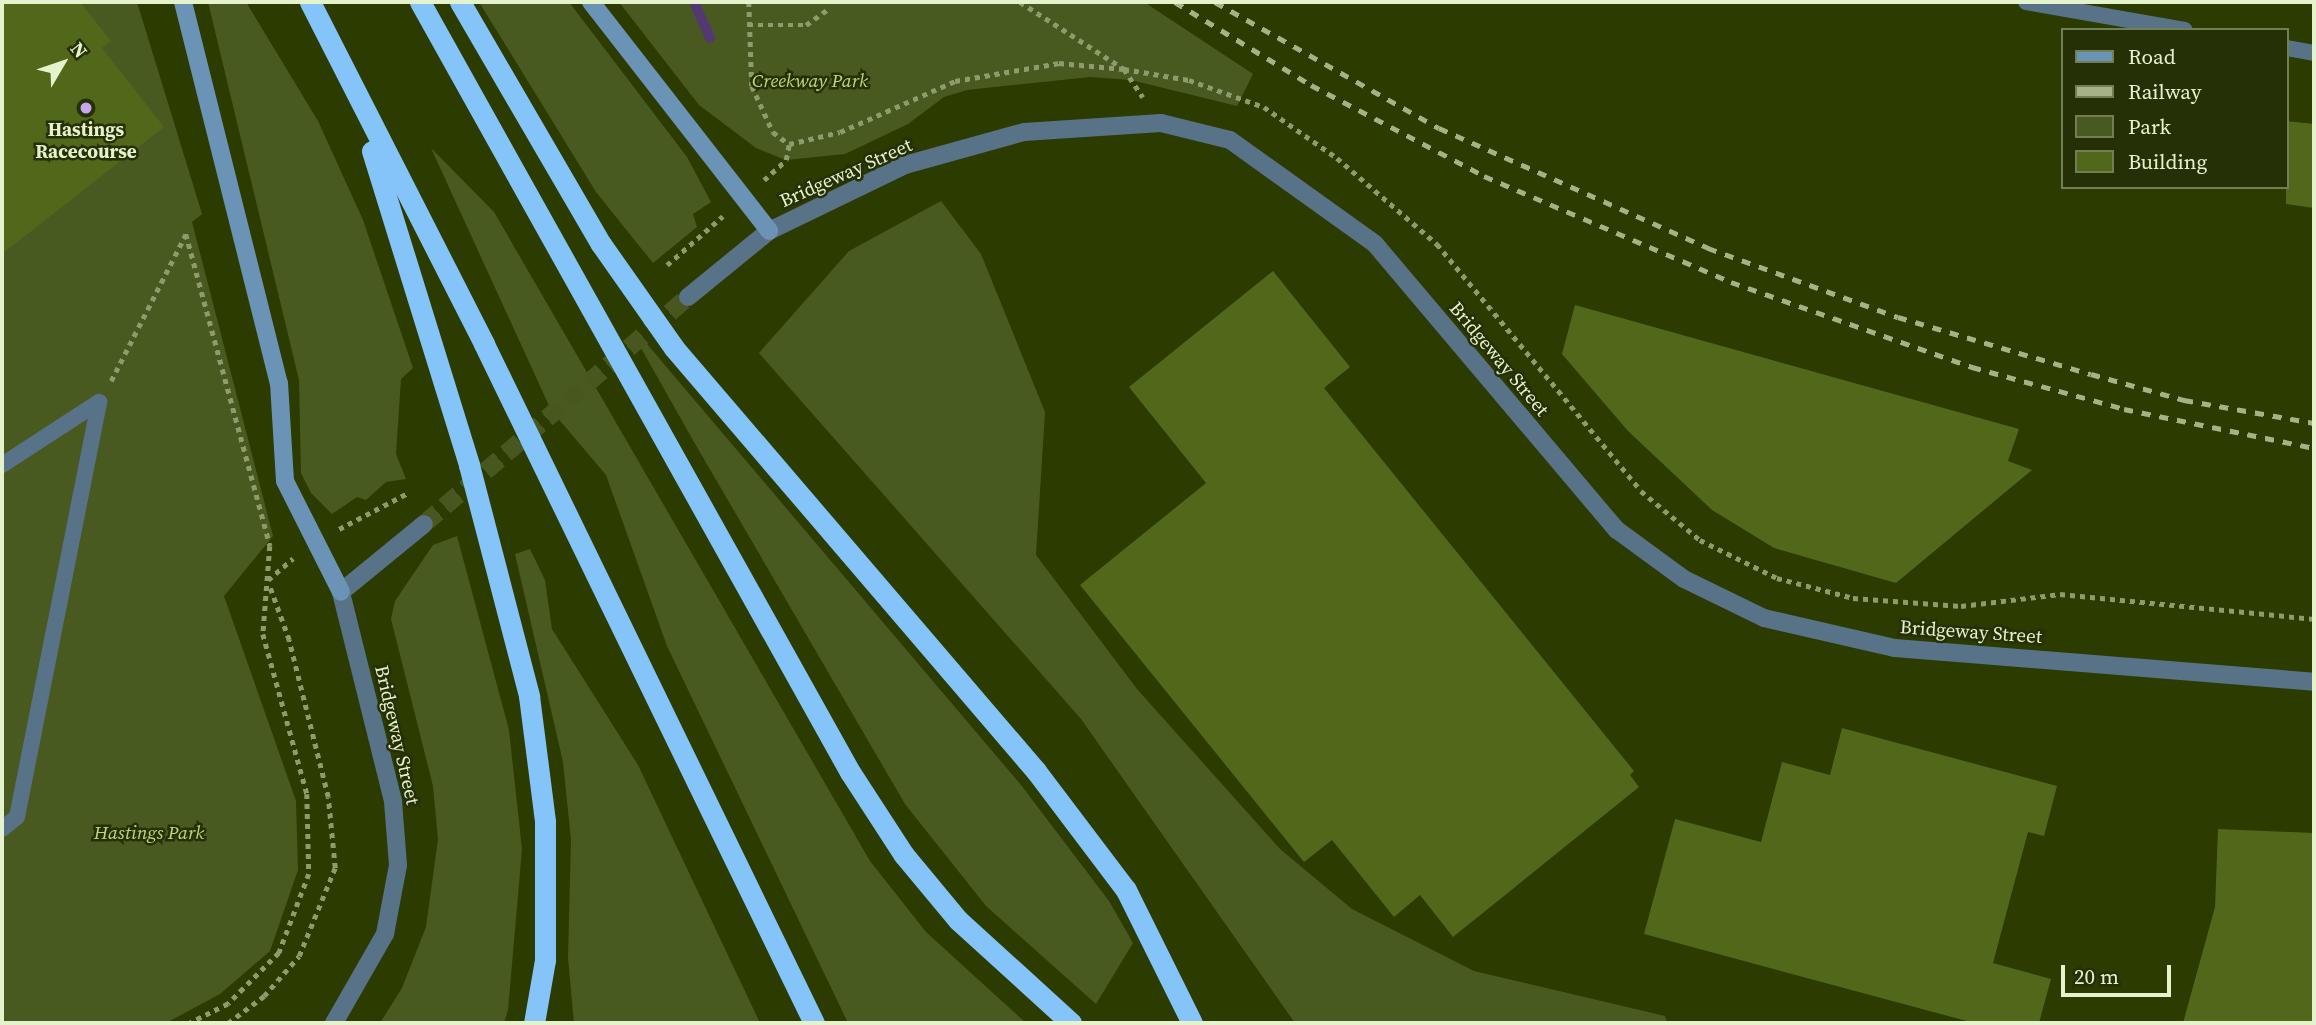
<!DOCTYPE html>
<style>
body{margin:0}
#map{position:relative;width:2316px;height:1025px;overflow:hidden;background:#2c3b00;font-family:"Source Serif 4",serif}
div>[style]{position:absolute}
.green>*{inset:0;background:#495a21}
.stream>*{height:10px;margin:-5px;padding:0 5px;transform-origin:5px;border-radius:5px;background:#533872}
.building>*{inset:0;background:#516719}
.tertiary-tunnel>*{height:18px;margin-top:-9px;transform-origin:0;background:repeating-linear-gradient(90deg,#48571f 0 18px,transparent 0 27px)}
.path>*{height:4.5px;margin-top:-2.25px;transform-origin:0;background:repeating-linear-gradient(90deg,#8d9c6c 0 5px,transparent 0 10px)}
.service>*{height:16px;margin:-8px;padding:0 8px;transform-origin:8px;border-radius:8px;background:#587287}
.tertiary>*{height:18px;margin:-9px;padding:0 9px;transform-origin:9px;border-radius:9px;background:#587287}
.secondary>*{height:18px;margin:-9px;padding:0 9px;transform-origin:9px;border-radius:9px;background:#6a93b5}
.motorway>*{height:21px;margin:-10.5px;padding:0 10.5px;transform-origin:10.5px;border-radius:10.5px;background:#84c4f8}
.rail>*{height:5px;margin-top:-2.5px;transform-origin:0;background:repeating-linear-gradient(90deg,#a4b285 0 9px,transparent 0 18px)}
.dots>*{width:19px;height:19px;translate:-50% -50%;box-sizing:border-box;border:4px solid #253007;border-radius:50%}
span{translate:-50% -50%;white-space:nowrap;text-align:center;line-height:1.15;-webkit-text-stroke:5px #253007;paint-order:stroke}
.park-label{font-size:19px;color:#bbda78;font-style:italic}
.poi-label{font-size:19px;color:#e5f3cd;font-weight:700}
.street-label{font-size:19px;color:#e5f3cd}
.frame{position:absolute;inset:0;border:4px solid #e5f3cd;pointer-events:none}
.legend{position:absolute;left:2061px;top:28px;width:228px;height:161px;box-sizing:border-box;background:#253007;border:2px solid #727e56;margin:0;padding:9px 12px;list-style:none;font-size:21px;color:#e5f3cd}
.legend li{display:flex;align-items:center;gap:14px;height:35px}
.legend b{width:35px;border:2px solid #727e56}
.north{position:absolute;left:28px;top:28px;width:70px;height:70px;-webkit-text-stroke:5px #253007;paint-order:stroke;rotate:51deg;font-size:19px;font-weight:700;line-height:28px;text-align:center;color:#e5f3cd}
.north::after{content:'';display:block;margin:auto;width:24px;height:32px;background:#e5f3cd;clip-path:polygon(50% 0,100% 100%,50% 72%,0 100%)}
.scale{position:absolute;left:2061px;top:965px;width:110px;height:32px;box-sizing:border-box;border:4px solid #e5f3cd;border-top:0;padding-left:9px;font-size:21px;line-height:24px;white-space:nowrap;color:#e5f3cd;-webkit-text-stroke:5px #253007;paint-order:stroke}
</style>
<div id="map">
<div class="green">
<i style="clip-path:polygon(2px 2px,137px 2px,202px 214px,192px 222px,273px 536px,224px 596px,296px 801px,298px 870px,270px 951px,220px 994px,166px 1023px,2px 1023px)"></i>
<i style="clip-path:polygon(208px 2px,246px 2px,318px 121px,363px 220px,413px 368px,401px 379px,396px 454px,406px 479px,386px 482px,366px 500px,357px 497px,332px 514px,311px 493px,301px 473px,299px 380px)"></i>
<i style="clip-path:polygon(479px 2px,569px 2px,687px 157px,711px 202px,693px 214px,697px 227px,653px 263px,596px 192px)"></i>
<i style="clip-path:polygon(619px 2px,1144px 2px,1253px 74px,1237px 106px,1131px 80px,1090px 77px,967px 90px,944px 97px,908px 124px,845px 154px,786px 160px,756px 148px,699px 105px)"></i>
<i style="clip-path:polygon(431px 148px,494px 212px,870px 861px,926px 932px,1026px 1023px,848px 1023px,667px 646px,606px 475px,551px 410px)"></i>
<i style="clip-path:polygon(941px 201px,981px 254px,1045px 412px,1036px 555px,1137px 689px,1280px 849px,1352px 909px,1474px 971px,1665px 1016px,1667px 1023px,1295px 1023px,1081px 719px,759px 353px,849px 251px)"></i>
<i style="clip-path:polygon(647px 344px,1021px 785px,1109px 901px,1133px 943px,1096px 1004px,986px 906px,905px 804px,694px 442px,641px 348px)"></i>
<i style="clip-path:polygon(457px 536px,509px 730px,522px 849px,508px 1010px,504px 1023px,380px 1023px,402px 988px,426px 927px,438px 839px,433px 786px,391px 619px,395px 601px,433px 545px)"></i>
<i style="clip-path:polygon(530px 549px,545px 580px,552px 629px,638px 765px,760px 1023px,574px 1023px,568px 958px,571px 840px,563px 762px,515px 554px)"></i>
</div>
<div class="stream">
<i style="left:694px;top:2px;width:39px;rotate:66deg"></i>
</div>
<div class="building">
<i style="clip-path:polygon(2px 2px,80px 2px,111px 41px,102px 48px,164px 127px,2px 254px)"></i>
<i style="clip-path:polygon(2286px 121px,2314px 124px,2314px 208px,2286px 204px)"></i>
<i style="clip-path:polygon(1273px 271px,1350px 367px,1324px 388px,1634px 771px,1630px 775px,1639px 787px,1453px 937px,1420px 895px,1394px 917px,1332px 840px,1304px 862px,1080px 585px,1206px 483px,1129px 387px)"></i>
<i style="clip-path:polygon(1575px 305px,2019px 429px,2008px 461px,2032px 470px,1896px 583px,1774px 548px,1712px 510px,1628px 431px,1562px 354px)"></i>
<i style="clip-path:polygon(1842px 728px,2057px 786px,2044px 836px,2028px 832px,1993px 963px,2051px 979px,2039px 1023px,1974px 1023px,1644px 934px,1675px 819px,1761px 842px,1782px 762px,1830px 775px)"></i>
<i style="clip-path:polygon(2218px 829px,2314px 833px,2314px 1023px,2183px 1023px,2215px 907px)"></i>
</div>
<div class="tertiary-tunnel">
<i style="left:424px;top:524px;width:348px;rotate:-40.7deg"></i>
</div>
<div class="path">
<i style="left:749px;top:2px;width:84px;rotate:88deg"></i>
<i style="left:752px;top:86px;width:51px;rotate:65.5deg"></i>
<i style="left:773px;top:132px;width:20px;rotate:37deg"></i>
<i style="left:1020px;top:2px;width:124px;rotate:32.8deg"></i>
<i style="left:1124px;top:69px;width:66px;rotate:9.6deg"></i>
<i style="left:1189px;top:80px;width:80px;rotate:19.8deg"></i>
<i style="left:1264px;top:107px;width:89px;rotate:34.9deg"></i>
<i style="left:1337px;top:158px;width:132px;rotate:40.7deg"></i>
<i style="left:1437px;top:244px;width:320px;rotate:50.4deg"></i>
<i style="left:1641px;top:491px;width:77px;rotate:39.7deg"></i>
<i style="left:1700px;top:540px;width:86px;rotate:26.3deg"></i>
<i style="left:1777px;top:578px;width:79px;rotate:14.7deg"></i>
<i style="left:1853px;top:598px;width:108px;rotate:4.2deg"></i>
<i style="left:1961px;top:606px;width:100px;rotate:-6.9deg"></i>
<i style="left:2060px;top:594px;width:255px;rotate:5.6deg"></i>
<i style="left:748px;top:25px;width:58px"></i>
<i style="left:806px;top:25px;width:26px;rotate:-36deg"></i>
<i style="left:764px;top:180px;width:30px;rotate:-42deg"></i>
<i style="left:786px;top:160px;width:16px;rotate:-79deg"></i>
<i style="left:789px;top:144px;width:52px;rotate:-13.2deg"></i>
<i style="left:840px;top:132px;width:126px;rotate:-23.9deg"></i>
<i style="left:955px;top:81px;width:106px;rotate:-9.8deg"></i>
<i style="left:1059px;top:63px;width:65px;rotate:5.3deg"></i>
<i style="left:1124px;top:69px;width:34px;rotate:56deg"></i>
<i style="left:667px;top:265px;width:74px;rotate:-41.2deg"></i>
<i style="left:111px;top:381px;width:165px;rotate:-63deg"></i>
<i style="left:186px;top:234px;width:323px;rotate:74.9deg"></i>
<i style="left:270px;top:546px;width:88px;rotate:94.5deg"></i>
<i style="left:263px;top:634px;width:166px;rotate:74.6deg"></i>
<i style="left:307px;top:794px;width:80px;rotate:88.6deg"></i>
<i style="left:309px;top:874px;width:85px;rotate:110.8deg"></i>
<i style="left:279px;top:953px;width:72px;rotate:135deg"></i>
<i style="left:228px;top:1004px;width:42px;rotate:153.4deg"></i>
<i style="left:339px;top:529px;width:76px;rotate:-27.6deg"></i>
<i style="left:268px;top:580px;width:33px;rotate:-41deg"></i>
<i style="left:228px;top:1023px;width:45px;rotate:-36.9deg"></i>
<i style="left:264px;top:996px;width:53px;rotate:-48.8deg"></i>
<i style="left:299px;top:956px;width:95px;rotate:-67.8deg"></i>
<i style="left:335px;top:868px;width:71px;rotate:-95.6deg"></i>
<i style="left:328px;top:797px;width:162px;rotate:-104deg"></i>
<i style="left:289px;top:640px;width:59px;rotate:-110deg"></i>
</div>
<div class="service">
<i style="left:2026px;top:2px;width:161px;rotate:10deg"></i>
<i style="left:2286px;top:48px;width:28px;rotate:10deg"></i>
<i style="left:2px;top:465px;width:116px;rotate:-33deg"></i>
<i style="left:2px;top:829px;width:19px;rotate:-39deg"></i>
<i style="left:17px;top:817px;width:423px;rotate:-78.8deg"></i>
</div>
<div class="tertiary">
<i style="left:688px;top:297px;width:104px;rotate:-39.2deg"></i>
<i style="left:769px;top:231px;width:151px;rotate:-25.9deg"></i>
<i style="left:905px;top:165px;width:123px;rotate:-15.5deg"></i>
<i style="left:1024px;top:132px;width:137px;rotate:-3.8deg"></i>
<i style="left:1161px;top:123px;width:71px;rotate:13.8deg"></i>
<i style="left:1230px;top:140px;width:178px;rotate:35.6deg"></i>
<i style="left:1375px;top:244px;width:375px;rotate:49.8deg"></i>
<i style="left:1617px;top:530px;width:83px;rotate:36.2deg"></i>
<i style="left:1684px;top:579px;width:89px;rotate:26deg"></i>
<i style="left:1764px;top:618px;width:134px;rotate:12.9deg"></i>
<i style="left:1895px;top:648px;width:420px;rotate:4.6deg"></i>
<i style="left:334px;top:1023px;width:103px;rotate:-60.2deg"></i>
<i style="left:385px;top:934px;width:70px;rotate:-79.3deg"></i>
<i style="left:398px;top:865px;width:64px;rotate:-94.5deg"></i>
<i style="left:393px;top:801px;width:215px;rotate:-104deg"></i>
<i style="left:341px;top:592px;width:107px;rotate:-39.3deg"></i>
</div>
<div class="secondary">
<i style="left:183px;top:2px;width:393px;rotate:75.9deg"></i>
<i style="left:279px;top:383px;width:98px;rotate:86.5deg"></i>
<i style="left:285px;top:481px;width:124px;rotate:63.2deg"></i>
<i style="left:591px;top:2px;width:290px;rotate:52.1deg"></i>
</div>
<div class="motorway">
<i style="left:310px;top:2px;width:384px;rotate:63deg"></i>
<i style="left:484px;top:344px;width:755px;rotate:64.08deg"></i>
<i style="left:420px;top:2px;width:882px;rotate:60.82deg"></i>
<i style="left:850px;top:772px;width:99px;rotate:57deg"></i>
<i style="left:904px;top:855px;width:85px;rotate:50.3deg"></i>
<i style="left:958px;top:920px;width:153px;rotate:42.3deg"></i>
<i style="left:460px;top:2px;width:280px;rotate:59.8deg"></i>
<i style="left:601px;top:244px;width:127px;rotate:54.9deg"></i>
<i style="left:674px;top:348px;width:557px;rotate:49.44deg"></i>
<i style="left:1036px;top:771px;width:149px;rotate:52.9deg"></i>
<i style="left:1126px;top:890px;width:148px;rotate:63.6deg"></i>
<i style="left:372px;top:151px;width:329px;rotate:72.8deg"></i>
<i style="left:469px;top:465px;width:239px;rotate:75.4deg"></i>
<i style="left:529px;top:696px;width:126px;rotate:82.7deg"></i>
<i style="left:545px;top:821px;width:139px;rotate:90deg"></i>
<i style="left:545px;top:960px;width:64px;rotate:99.9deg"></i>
</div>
<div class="rail">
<i style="left:1175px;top:2px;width:159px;rotate:31.4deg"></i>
<i style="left:1311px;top:85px;width:195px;rotate:27.7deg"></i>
<i style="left:1484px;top:176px;width:269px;rotate:23.2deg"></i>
<i style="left:1731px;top:282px;width:256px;rotate:19.4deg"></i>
<i style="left:1972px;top:367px;width:158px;rotate:15.4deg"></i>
<i style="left:2124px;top:409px;width:194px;rotate:11.6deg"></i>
<i style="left:1215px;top:2px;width:257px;rotate:29.4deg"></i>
<i style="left:1439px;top:128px;width:295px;rotate:24deg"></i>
<i style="left:1708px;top:248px;width:202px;rotate:20deg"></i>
<i style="left:1898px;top:317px;width:201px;rotate:16.5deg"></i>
<i style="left:2091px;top:374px;width:97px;rotate:15.6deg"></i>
<i style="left:2184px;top:400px;width:132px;rotate:10deg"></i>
</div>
<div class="dots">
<i style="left:86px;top:108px;background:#c6a6f0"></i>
</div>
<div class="park-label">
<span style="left:810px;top:81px">Creekway Park</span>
<span style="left:149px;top:833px">Hastings Park</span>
</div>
<div class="poi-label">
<span style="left:86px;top:141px">Hastings<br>Racecourse</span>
</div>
<div class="street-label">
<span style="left:846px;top:173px;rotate:-24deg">Bridgeway Street</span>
<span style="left:1499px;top:359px;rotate:50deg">Bridgeway Street</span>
<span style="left:1971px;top:632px;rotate:4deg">Bridgeway Street</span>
<span style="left:397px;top:735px;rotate:77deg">Bridgeway Street</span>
</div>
<div class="frame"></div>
<ul class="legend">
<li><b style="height:9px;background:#6a93b5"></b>Road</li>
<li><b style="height:9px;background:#a4b285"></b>Railway</li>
<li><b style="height:19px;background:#495a21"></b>Park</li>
<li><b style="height:19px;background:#516719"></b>Building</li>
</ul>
<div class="north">N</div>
<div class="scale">20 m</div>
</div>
